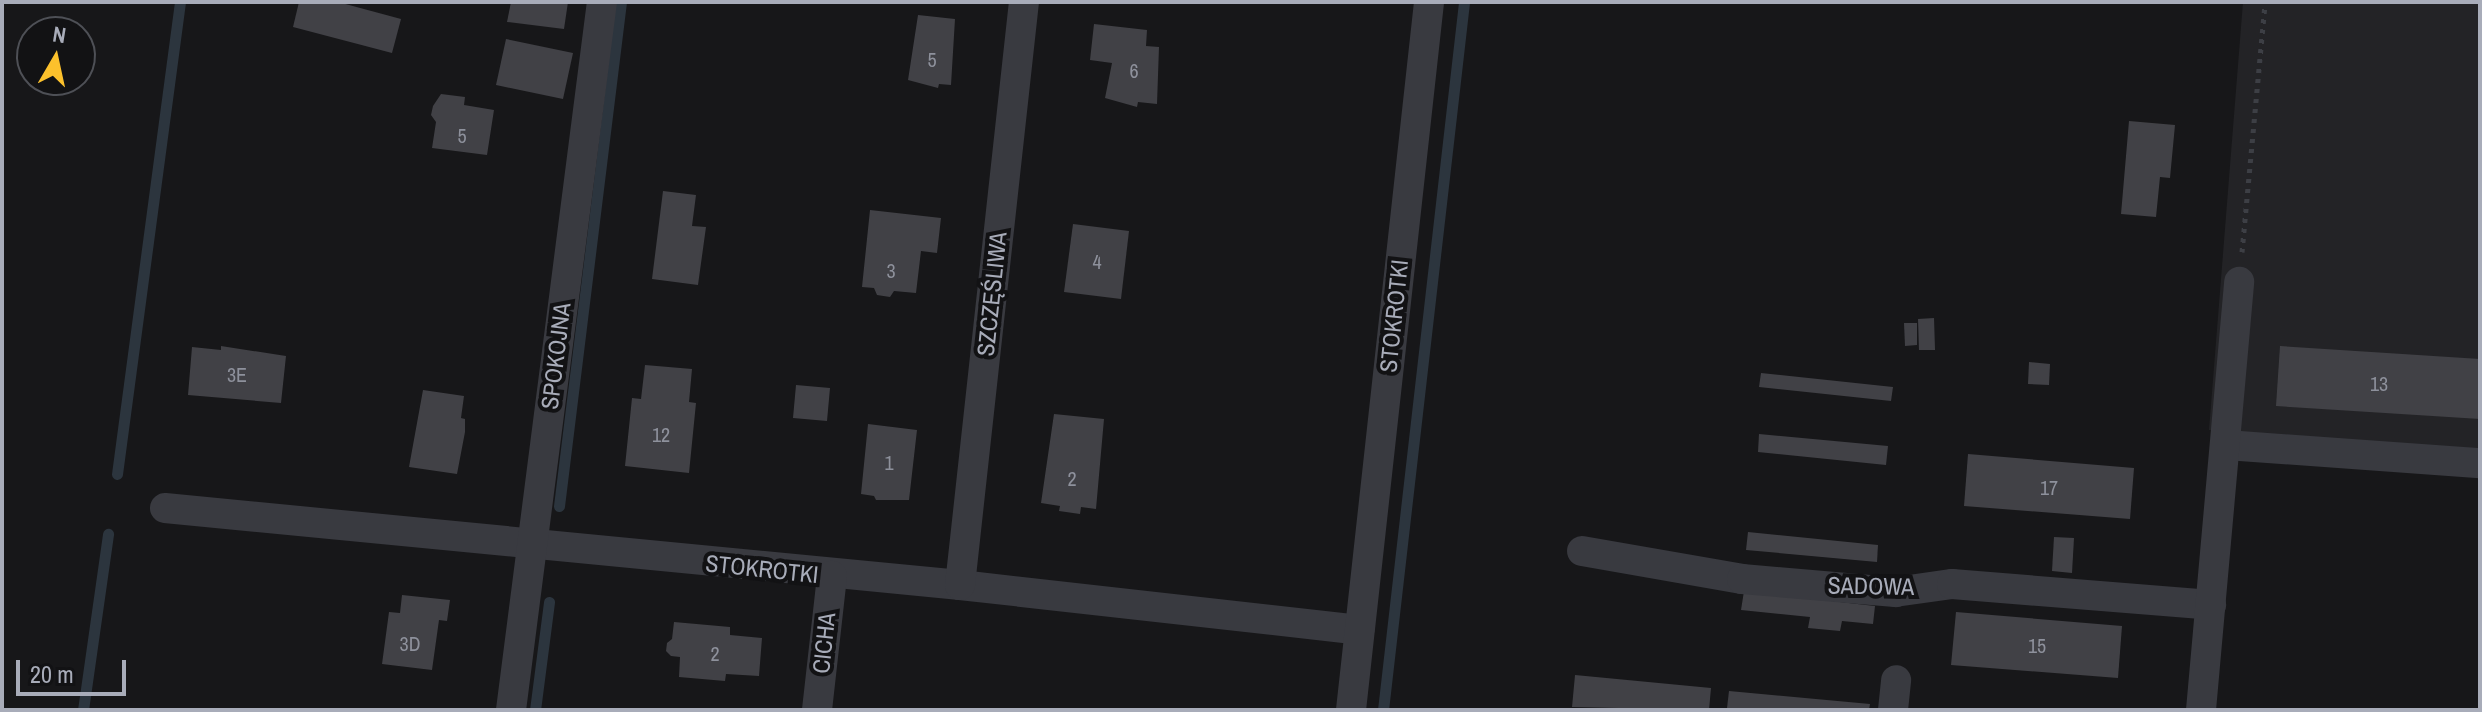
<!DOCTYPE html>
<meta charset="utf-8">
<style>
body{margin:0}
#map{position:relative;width:2482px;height:712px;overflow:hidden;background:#171719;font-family:"Archivo Narrow",sans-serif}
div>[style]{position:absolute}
.built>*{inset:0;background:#232326}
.stream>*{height:11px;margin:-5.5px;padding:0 5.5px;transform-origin:5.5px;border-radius:5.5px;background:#2c353e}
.building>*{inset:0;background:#414146}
.path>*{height:5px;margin-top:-2.5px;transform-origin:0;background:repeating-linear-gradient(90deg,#3d3f45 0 4px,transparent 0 10px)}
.street>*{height:30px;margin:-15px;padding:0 15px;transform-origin:15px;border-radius:15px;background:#393a40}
span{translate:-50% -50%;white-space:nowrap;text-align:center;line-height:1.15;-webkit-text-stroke:8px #121214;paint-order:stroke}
.number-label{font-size:20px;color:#8e919c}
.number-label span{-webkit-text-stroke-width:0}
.street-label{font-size:24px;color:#a8acb9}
.frame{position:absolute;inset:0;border:4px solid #a8acb9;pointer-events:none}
.north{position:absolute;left:16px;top:16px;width:80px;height:80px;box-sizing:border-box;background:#121214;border:2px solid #4e5056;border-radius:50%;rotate:9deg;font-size:22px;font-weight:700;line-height:32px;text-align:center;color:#a8acb9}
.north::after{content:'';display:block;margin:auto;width:28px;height:36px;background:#fcc12c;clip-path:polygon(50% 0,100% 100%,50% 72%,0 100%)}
.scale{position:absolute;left:16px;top:660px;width:110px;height:36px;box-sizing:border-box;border:4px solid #a8acb9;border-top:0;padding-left:10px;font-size:24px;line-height:28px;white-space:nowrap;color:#a8acb9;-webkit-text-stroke:6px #121214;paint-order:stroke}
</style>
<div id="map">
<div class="built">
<i style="clip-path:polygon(2243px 2px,2480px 2px,2480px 450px,2209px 430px)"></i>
</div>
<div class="stream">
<i style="left:117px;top:474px;width:476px;rotate:-82.4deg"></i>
<i style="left:559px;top:506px;width:508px;rotate:-82.99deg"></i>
<i style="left:83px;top:710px;width:178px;rotate:-81.9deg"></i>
<i style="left:535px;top:710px;width:109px;rotate:-82.6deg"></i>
<i style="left:1383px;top:710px;width:713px;rotate:-83.47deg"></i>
</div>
<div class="building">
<i style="clip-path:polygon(299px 2px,338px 2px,401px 19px,392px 53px,293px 27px)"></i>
<i style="clip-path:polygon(511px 2px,568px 2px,564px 29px,507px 22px)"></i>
<i style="clip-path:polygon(918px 15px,955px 19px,951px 85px,939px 84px,938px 88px,908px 80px)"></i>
<i style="clip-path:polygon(1094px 24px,1147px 30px,1146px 46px,1159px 47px,1157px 104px,1138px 102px,1137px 107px,1105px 98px,1112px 63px,1090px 60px)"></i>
<i style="clip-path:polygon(506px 39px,573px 53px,563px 99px,496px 85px)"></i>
<i style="clip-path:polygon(441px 94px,465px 97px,464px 105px,494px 110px,487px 155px,432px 148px,436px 122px,431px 115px,433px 106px)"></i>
<i style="clip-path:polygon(2129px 121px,2175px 125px,2170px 178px,2160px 177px,2156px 217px,2121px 214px)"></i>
<i style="clip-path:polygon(663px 191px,696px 195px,692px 226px,706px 227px,698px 285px,652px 279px)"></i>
<i style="clip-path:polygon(870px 210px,941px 218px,937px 253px,921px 251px,916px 293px,894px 291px,890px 297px,877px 295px,874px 288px,862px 287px)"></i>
<i style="clip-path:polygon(1073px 224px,1129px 231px,1121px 299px,1064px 292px)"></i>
<i style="clip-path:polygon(1934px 318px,1935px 350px,1919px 350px,1918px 319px)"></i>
<i style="clip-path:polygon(1904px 323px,1917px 323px,1917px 345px,1905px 346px)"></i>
<i style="clip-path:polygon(221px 346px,286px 356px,281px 403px,188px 395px,192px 347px,221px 350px)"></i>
<i style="clip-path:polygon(2280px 346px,2480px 359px,2480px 419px,2276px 406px)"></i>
<i style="clip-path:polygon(2029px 362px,2050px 364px,2049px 385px,2028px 384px)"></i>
<i style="clip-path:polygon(645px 365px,692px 369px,689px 402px,696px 403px,689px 473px,625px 466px,632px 398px,641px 399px)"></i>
<i style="clip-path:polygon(1761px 373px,1893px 387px,1891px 401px,1759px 387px)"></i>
<i style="clip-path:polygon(796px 385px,830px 388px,827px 421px,793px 418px)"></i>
<i style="clip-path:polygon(423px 390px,464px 396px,461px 418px,465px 419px,465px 432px,457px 474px,409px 467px)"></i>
<i style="clip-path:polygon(1054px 414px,1104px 419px,1096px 509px,1081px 507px,1080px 514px,1059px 511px,1060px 506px,1041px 503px)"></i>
<i style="clip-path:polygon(868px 424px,917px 430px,909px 500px,876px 500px,874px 496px,861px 494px)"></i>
<i style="clip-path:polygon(1759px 434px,1888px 446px,1886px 465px,1758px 452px)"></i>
<i style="clip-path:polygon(1968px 454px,2134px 468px,2130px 519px,1964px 506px)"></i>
<i style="clip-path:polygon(1748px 532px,1878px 545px,1877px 562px,1746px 550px)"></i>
<i style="clip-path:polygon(2054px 537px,2074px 538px,2072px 573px,2052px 571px)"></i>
<i style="clip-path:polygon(1744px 591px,1875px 606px,1873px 624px,1842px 621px,1840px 631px,1808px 628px,1810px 617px,1741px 610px)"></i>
<i style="clip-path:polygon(402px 595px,450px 600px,447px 621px,439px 620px,432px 670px,382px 664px,389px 612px,400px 613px)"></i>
<i style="clip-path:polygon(1956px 612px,2122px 626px,2118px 678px,1951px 665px)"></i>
<i style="clip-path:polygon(674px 622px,730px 627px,730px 635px,762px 638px,759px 676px,726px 674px,725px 681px,679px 677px,680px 657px,671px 656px,666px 651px,667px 643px,672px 639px)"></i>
<i style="clip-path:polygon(1575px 675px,1711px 688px,1709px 710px,1572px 707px)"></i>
<i style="clip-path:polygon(1729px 691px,1870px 704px,1869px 710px,1727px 708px)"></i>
</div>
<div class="path">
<i style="left:2242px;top:252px;width:251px;rotate:-84.7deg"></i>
</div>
<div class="street">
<i style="left:2226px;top:445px;width:255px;rotate:4.1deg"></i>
<i style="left:165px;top:508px;width:799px;rotate:5.53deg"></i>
<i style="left:960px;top:585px;width:402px;rotate:6.4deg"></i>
<i style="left:1582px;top:551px;width:162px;rotate:9.9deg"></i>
<i style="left:1742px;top:579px;width:154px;rotate:4.9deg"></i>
<i style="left:1895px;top:592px;width:58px;rotate:-8deg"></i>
<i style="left:1952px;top:584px;width:260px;rotate:4.6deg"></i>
<i style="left:960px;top:585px;width:587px;rotate:-83.74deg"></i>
<i style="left:511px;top:710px;width:714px;rotate:-82.68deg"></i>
<i style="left:817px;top:710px;width:135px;rotate:-83.6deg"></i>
<i style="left:1351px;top:710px;width:712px;rotate:-83.71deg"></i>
<i style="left:1893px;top:710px;width:30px;rotate:-84deg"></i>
<i style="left:2201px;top:710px;width:430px;rotate:-84.9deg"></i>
</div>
<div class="number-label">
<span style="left:932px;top:59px">5</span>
<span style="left:1134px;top:70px">6</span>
<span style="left:462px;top:135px">5</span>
<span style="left:1097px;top:261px">4</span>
<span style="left:891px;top:270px">3</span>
<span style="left:237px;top:374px">3E</span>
<span style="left:2379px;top:383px">13</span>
<span style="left:661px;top:434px">12</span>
<span style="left:889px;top:462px">1</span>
<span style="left:1072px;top:478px">2</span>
<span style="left:2049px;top:487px">17</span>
<span style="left:410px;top:643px">3D</span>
<span style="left:2037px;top:645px">15</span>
<span style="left:715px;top:653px">2</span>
</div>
<div class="street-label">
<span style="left:992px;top:294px;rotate:-84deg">SZCZĘŚLIWA</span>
<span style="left:1394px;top:316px;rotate:-84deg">STOKROTKI</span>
<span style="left:556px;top:356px;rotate:-83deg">SPOKOJNA</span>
<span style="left:762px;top:569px;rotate:6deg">STOKROTKI</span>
<span style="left:1871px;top:586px;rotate:1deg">SADOWA</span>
<span style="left:824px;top:643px;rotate:-84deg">CICHA</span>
</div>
<div class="frame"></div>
<div class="north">N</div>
<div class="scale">20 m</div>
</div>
